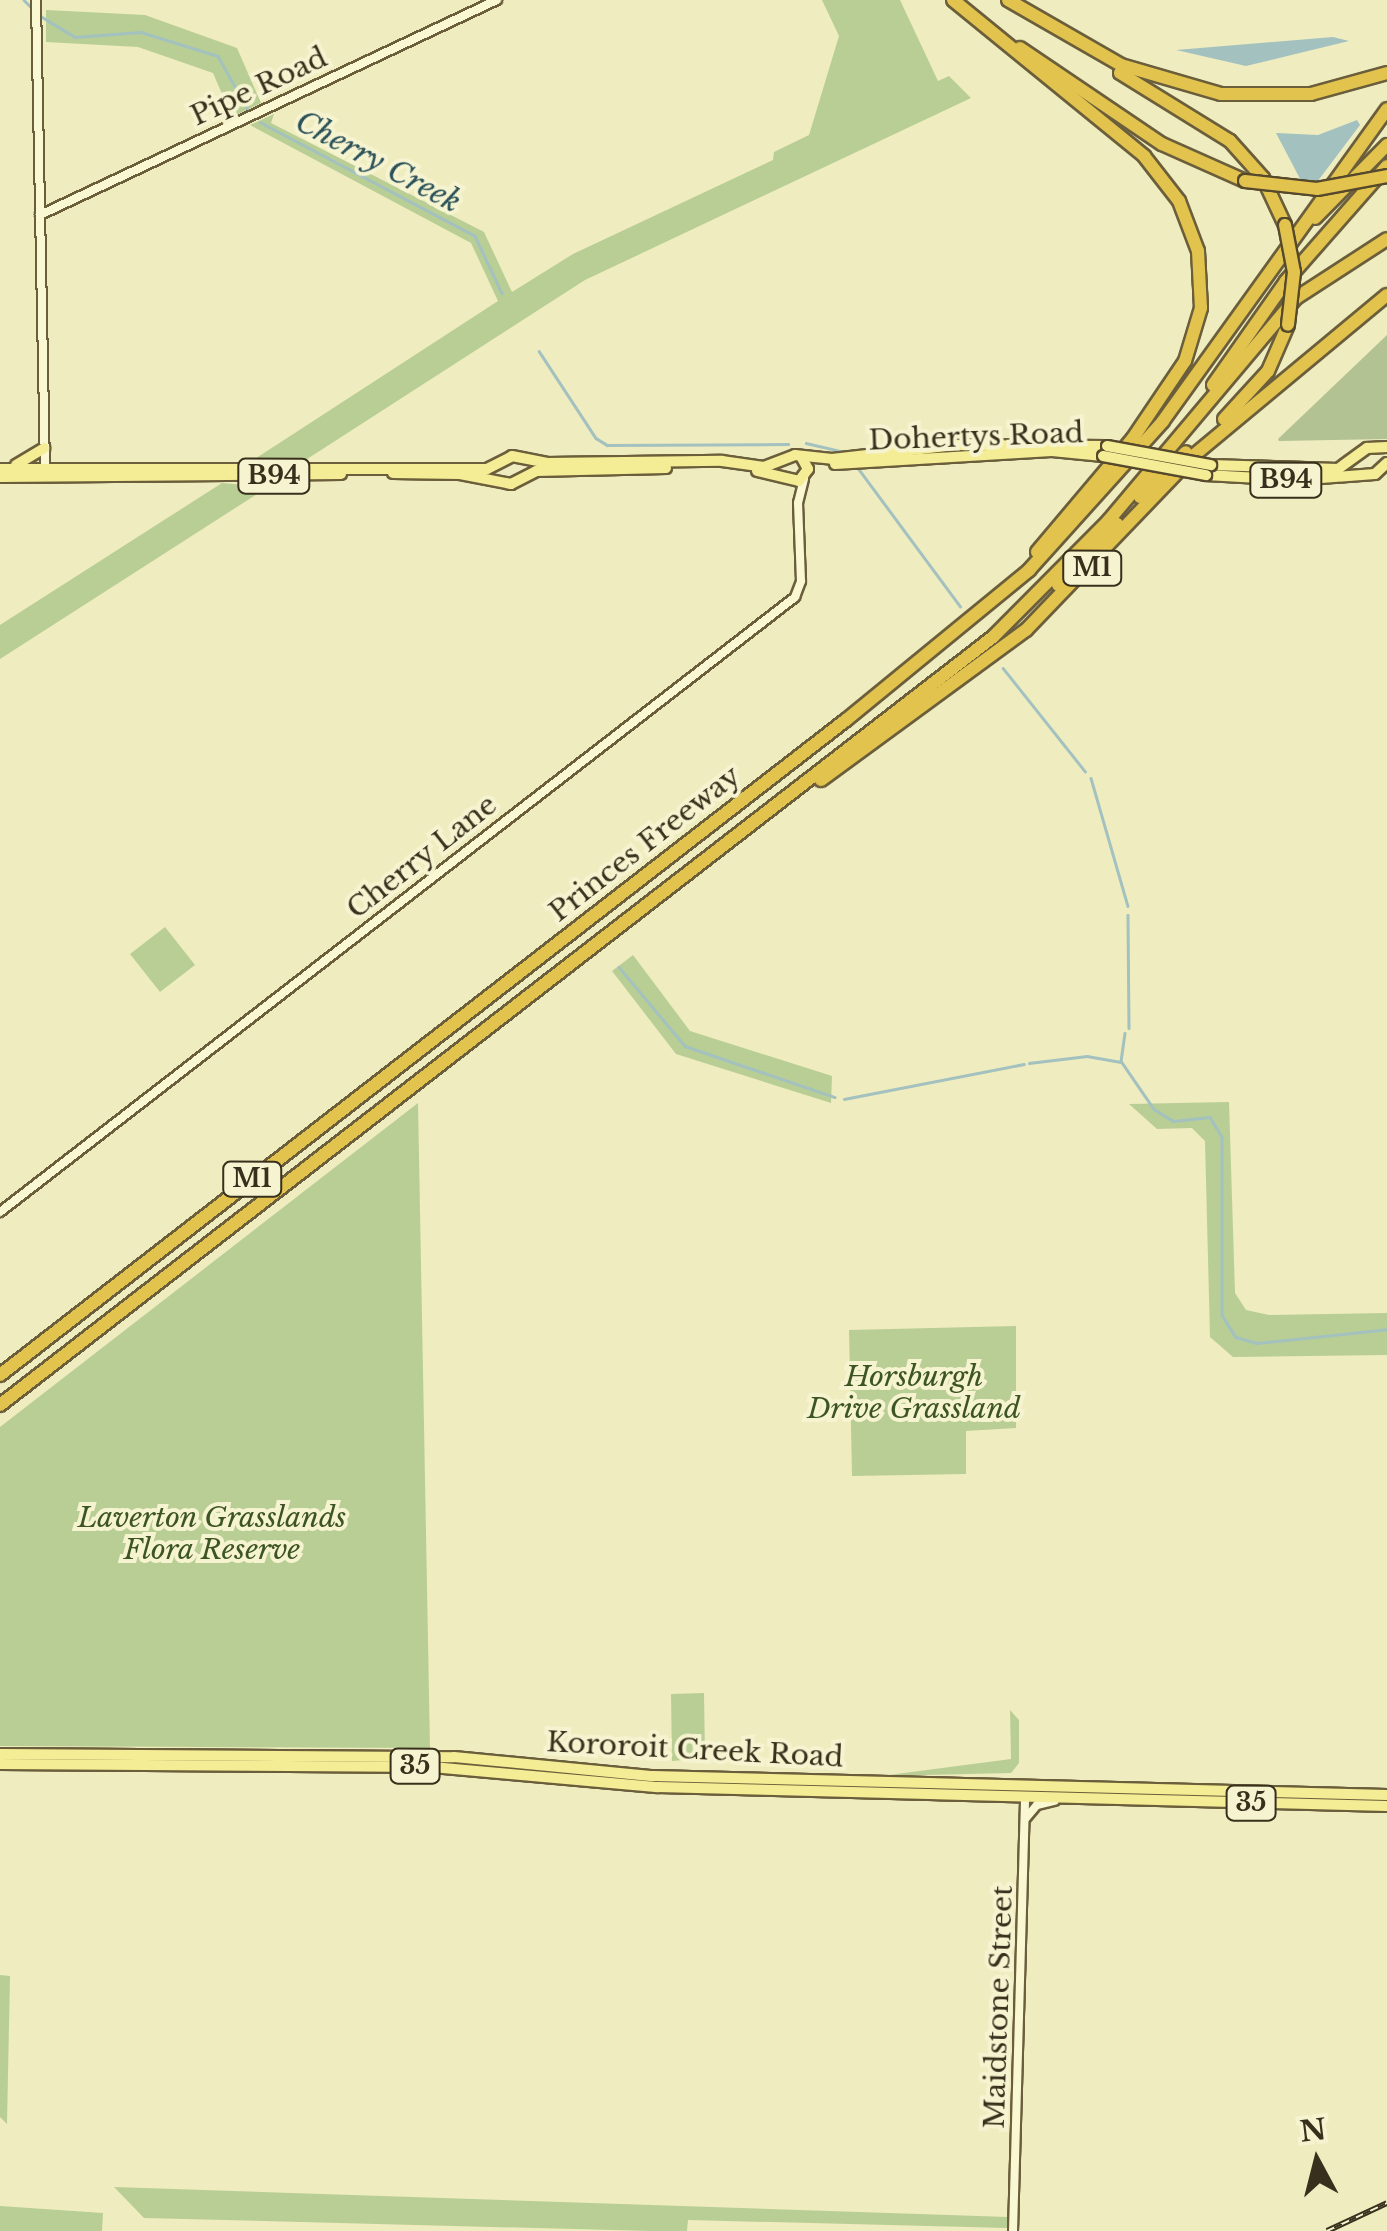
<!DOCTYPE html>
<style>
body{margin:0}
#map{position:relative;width:1387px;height:2231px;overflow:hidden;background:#efecc0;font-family:"Libre Baskerville",serif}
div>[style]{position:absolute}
.green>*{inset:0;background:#b9ce94}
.cemetery>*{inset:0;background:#b2c293}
.water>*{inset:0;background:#a3c1bf}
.stream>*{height:2.5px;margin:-1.25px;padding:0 1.25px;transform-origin:1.25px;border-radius:1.25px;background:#a3c1bf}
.roads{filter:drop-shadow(2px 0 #6b5e3b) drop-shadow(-2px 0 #6b5e3b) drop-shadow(0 2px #6b5e3b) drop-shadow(0 -2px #6b5e3b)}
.secondary>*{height:8px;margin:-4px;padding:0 4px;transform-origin:4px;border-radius:4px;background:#faf7d3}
.primary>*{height:10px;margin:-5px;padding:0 5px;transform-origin:5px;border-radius:5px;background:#f4ed96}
.highway>*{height:12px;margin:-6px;padding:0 6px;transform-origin:6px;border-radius:6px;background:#e2c34d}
.rail>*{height:6px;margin-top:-3px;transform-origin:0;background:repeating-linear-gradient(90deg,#f6f4d0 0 8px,#38301c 0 16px);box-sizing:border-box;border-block:2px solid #38301c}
.bridges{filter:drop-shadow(2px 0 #56492c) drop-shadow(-2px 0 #56492c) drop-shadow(0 2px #56492c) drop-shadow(0 -2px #56492c)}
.primary-bridge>*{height:10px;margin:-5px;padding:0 5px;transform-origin:5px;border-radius:5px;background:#f4ed96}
.highway-bridge>*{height:12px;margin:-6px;padding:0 6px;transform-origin:6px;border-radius:6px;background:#e2c34d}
span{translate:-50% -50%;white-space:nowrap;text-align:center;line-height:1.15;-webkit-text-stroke:8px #f6f4d0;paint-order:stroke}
.shield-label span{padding:2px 8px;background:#f6f4d0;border:2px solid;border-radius:8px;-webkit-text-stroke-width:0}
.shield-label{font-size:25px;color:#38301c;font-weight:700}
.street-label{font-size:28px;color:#38301c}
.park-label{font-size:28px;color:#3c5522;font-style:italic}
.water-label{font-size:30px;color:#2b5158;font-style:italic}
.north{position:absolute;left:1267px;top:2111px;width:100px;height:100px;-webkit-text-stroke:8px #f6f4d0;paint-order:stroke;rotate:353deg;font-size:28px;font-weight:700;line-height:40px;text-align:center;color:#38301c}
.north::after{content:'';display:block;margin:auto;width:35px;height:45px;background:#38301c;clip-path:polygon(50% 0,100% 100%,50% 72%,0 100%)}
</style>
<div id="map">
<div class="green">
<i style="clip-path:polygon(822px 0,900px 0,938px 81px,949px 76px,971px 98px,585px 280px,304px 461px,250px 462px,498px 301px,471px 243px,250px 125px,274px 114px,271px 123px,484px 232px,512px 292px,573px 254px,773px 160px,774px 152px,809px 135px,839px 36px)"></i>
<i style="clip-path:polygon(46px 10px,145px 15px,237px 48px,261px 103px,232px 117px,213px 73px,138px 47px,46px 42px)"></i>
<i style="clip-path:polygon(222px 483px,268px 487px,0 659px,0 625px)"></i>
<i style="clip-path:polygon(165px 927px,195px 965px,160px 992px,130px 954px)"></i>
<i style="clip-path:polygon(633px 955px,690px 1031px,832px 1076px,831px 1103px,676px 1054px,612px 971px)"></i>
<i style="clip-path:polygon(1229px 1102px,1235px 1293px,1246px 1310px,1269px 1315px,1387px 1313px,1387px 1355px,1233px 1357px,1210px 1337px,1205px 1141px,1192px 1128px,1157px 1129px,1129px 1104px)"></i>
<i style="clip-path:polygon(418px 1103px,430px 1748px,0 1746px,0 1427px)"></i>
<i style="clip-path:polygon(1016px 1326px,1016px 1428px,966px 1431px,966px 1474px,852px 1476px,849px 1330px)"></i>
<i style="clip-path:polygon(704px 1693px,705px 1758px,672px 1761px,671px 1694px)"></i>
<i style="clip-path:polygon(1010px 1710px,1019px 1720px,1019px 1763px,1011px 1773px,881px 1776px,1011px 1759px)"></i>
<i style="clip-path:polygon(0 1975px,10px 1976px,7px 2124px,0 2117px)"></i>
<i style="clip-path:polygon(114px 2187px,1008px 2217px,1007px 2228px,688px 2220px,687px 2231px,651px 2231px,144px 2218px)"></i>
<i style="clip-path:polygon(0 2206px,103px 2213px,102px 2231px,0 2231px)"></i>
</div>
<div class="cemetery">
<i style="clip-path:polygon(1387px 335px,1387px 439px,1279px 441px,1278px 439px)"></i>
</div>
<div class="water">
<i style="clip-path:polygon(1333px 37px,1349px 41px,1246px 66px,1176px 50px)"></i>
<i style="clip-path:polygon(1357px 120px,1360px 125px,1308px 194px,1276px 133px,1318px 135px)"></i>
</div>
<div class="stream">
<i style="left:24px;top:0;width:13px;rotate:45deg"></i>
<i style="left:39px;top:15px;width:42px;rotate:31.4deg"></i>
<i style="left:75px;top:37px;width:66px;rotate:-4.3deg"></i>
<i style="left:141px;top:32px;width:81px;rotate:17.3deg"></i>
<i style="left:218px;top:56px;width:60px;rotate:60.9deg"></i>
<i style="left:260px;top:122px;width:243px;rotate:27.9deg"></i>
<i style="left:475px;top:236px;width:63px;rotate:64.7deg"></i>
<i style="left:539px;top:351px;width:104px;rotate:56.8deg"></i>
<i style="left:596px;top:438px;width:13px;rotate:32deg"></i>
<i style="left:607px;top:445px;width:181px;rotate:-0.3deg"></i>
<i style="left:806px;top:443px;width:40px;rotate:13deg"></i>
<i style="left:858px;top:468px;width:172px;rotate:53.5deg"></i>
<i style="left:1003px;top:668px;width:132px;rotate:51.5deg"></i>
<i style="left:1091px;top:778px;width:133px;rotate:73.9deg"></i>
<i style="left:1128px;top:915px;width:113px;rotate:89.5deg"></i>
<i style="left:619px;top:967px;width:103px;rotate:50.1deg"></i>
<i style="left:685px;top:1046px;width:158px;rotate:18.8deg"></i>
<i style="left:1125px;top:1033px;width:28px;rotate:98deg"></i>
<i style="left:1121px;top:1061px;width:58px;rotate:55.5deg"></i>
<i style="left:1154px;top:1109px;width:22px;rotate:32deg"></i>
<i style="left:1173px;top:1121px;width:37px;rotate:-6deg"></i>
<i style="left:1210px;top:1117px;width:23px;rotate:59deg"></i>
<i style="left:1222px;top:1137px;width:178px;rotate:90deg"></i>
<i style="left:1222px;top:1315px;width:26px;rotate:58deg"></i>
<i style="left:1236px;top:1337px;width:22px;rotate:16deg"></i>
<i style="left:1257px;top:1343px;width:131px;rotate:-6.1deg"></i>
<i style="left:1029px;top:1063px;width:58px;rotate:-6.9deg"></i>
<i style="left:1087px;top:1056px;width:34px;rotate:10deg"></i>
<i style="left:844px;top:1099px;width:183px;rotate:-11deg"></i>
</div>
<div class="roads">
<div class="secondary">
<i style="left:36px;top:0;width:468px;rotate:88.9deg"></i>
<i style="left:40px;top:215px;width:505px;rotate:-25.2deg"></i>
<i style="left:0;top:1212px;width:1005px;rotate:-37.72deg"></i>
<i style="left:795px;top:597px;width:17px;rotate:-69deg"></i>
<i style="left:801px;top:581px;width:78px;rotate:-92.2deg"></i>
<i style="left:798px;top:503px;width:25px;rotate:-76deg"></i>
<i style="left:1026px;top:1818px;width:17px;rotate:-50deg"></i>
<i style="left:1037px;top:1805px;width:18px;rotate:-13deg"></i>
<i style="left:1013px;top:2231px;width:434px;rotate:-88.4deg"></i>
</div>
<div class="primary">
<i style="left:835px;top:464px;width:217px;rotate:-3.4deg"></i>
<i style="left:1052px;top:451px;width:51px;rotate:5.6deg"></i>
<i style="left:16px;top:465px;width:33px;rotate:-31deg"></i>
<i style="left:1211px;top:465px;width:127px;rotate:1.8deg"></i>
<i style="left:1338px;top:469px;width:36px;rotate:-36deg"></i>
<i style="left:1367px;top:448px;width:20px;rotate:-3deg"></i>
<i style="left:0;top:469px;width:487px"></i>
<i style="left:487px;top:469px;width:28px;rotate:-27deg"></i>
<i style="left:512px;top:456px;width:36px;rotate:11deg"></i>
<i style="left:547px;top:463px;width:175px;rotate:-0.7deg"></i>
<i style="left:722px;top:461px;width:42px;rotate:8.1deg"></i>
<i style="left:764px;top:467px;width:33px;rotate:-21deg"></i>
<i style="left:795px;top:455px;width:37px;rotate:6deg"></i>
<i style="left:832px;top:459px;width:124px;rotate:-6.5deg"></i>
<i style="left:955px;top:445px;width:152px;rotate:0.4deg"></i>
<i style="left:757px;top:471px;width:43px;rotate:13.4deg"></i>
<i style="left:799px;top:481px;width:15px;rotate:-53deg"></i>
<i style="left:808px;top:469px;width:13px;rotate:-119deg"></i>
<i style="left:393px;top:473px;width:67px;rotate:0.9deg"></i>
<i style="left:460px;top:474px;width:52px;rotate:11.1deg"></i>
<i style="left:511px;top:484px;width:28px;rotate:-27deg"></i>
<i style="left:536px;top:471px;width:130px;rotate:-1.3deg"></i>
<i style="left:1206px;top:475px;width:89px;rotate:3.2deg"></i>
<i style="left:1295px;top:480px;width:80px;rotate:-4.3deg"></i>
<i style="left:1375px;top:474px;width:16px;rotate:-43deg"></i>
<i style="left:0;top:477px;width:341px;rotate:-0.5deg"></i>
<i style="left:0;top:1754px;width:454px;rotate:0.4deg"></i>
<i style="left:454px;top:1757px;width:200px;rotate:5.5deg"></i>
<i style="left:653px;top:1776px;width:734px;rotate:1.48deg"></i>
<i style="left:0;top:1764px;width:432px;rotate:0.4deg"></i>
<i style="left:432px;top:1767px;width:227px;rotate:5.1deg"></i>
<i style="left:658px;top:1787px;width:729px;rotate:1.49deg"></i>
</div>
<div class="highway">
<i style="left:953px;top:0;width:247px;rotate:39.2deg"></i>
<i style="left:1144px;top:156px;width:57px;rotate:52.1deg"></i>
<i style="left:1179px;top:201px;width:53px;rotate:69.2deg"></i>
<i style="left:1198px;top:251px;width:57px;rotate:87deg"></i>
<i style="left:1201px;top:308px;width:55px;rotate:106.8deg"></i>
<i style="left:1185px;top:361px;width:93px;rotate:124deg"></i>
<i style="left:1133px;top:438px;width:149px;rotate:130.1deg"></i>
<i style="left:1008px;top:0;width:130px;rotate:29.9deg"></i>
<i style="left:1121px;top:65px;width:104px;rotate:16.2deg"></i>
<i style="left:1221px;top:94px;width:90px"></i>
<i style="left:1311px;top:94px;width:79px;rotate:-15.4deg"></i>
<i style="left:1020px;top:48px;width:171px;rotate:34.1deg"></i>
<i style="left:1162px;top:144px;width:91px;rotate:24deg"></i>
<i style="left:1120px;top:73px;width:129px;rotate:31.7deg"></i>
<i style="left:1230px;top:141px;width:50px;rotate:48.3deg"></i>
<i style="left:1263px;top:178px;width:52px;rotate:64.9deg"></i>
<i style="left:1315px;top:218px;width:103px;rotate:-45.4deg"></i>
<i style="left:1213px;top:385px;width:127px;rotate:-54.9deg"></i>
<i style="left:1286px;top:281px;width:153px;rotate:-48.7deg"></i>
<i style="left:1224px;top:419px;width:65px;rotate:-47.5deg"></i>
<i style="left:1268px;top:371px;width:50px;rotate:-66.5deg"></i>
<i style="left:1140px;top:497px;width:64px;rotate:-44.4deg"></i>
<i style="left:1058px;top:585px;width:85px;rotate:-46deg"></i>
<i style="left:821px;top:780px;width:254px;rotate:-36.2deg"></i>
<i style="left:1026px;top:630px;width:241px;rotate:-46.2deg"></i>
<i style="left:1193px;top:456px;width:252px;rotate:-39.7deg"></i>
<i style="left:0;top:1375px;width:1070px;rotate:-37.75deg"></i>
<i style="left:846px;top:720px;width:237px;rotate:-39.3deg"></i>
<i style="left:1029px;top:570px;width:200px;rotate:-48deg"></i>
<i style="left:1163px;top:421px;width:384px;rotate:-54.3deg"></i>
<i style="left:0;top:1405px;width:1255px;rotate:-37.72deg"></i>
<i style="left:993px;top:637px;width:165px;rotate:-45.2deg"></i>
<i style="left:1109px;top:520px;width:290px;rotate:-49.9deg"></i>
<i style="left:1296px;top:298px;width:108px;rotate:-33deg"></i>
</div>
</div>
<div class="rail">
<i style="left:1327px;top:2231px;width:66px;rotate:-25deg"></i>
</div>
<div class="bridges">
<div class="primary-bridge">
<i style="left:1107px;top:446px;width:106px;rotate:10.4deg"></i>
<i style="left:1103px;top:456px;width:105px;rotate:10.5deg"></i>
</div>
<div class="highway-bridge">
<i style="left:1245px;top:181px;width:72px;rotate:6.3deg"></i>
<i style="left:1317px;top:189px;width:71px;rotate:-10.5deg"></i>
<i style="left:1285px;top:225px;width:48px;rotate:79.2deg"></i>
<i style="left:1294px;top:272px;width:53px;rotate:96.5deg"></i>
</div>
</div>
<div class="shield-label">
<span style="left:274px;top:476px">B94</span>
<span style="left:1286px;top:480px">B94</span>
<span style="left:1092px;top:568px">M1</span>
<span style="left:252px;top:1179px">M1</span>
<span style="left:415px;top:1766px">35</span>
<span style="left:1251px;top:1803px">35</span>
</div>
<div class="street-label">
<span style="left:259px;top:87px;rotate:-25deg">Pipe Road</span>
<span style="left:976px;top:437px;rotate:-2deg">Dohertys Road</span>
<span style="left:645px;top:844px;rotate:-38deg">Princes Freeway</span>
<span style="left:422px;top:857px;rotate:-38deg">Cherry Lane</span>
<span style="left:695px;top:1750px;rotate:3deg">Kororoit Creek Road</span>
<span style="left:999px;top:2007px;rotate:-88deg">Maidstone Street</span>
</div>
<div class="park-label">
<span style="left:914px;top:1393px">Horsburgh<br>Drive Grassland</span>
<span style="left:212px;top:1534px">Laverton Grasslands<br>Flora Reserve</span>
</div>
<div class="water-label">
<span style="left:378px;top:162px;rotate:28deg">Cherry Creek</span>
</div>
<div class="north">N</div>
</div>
